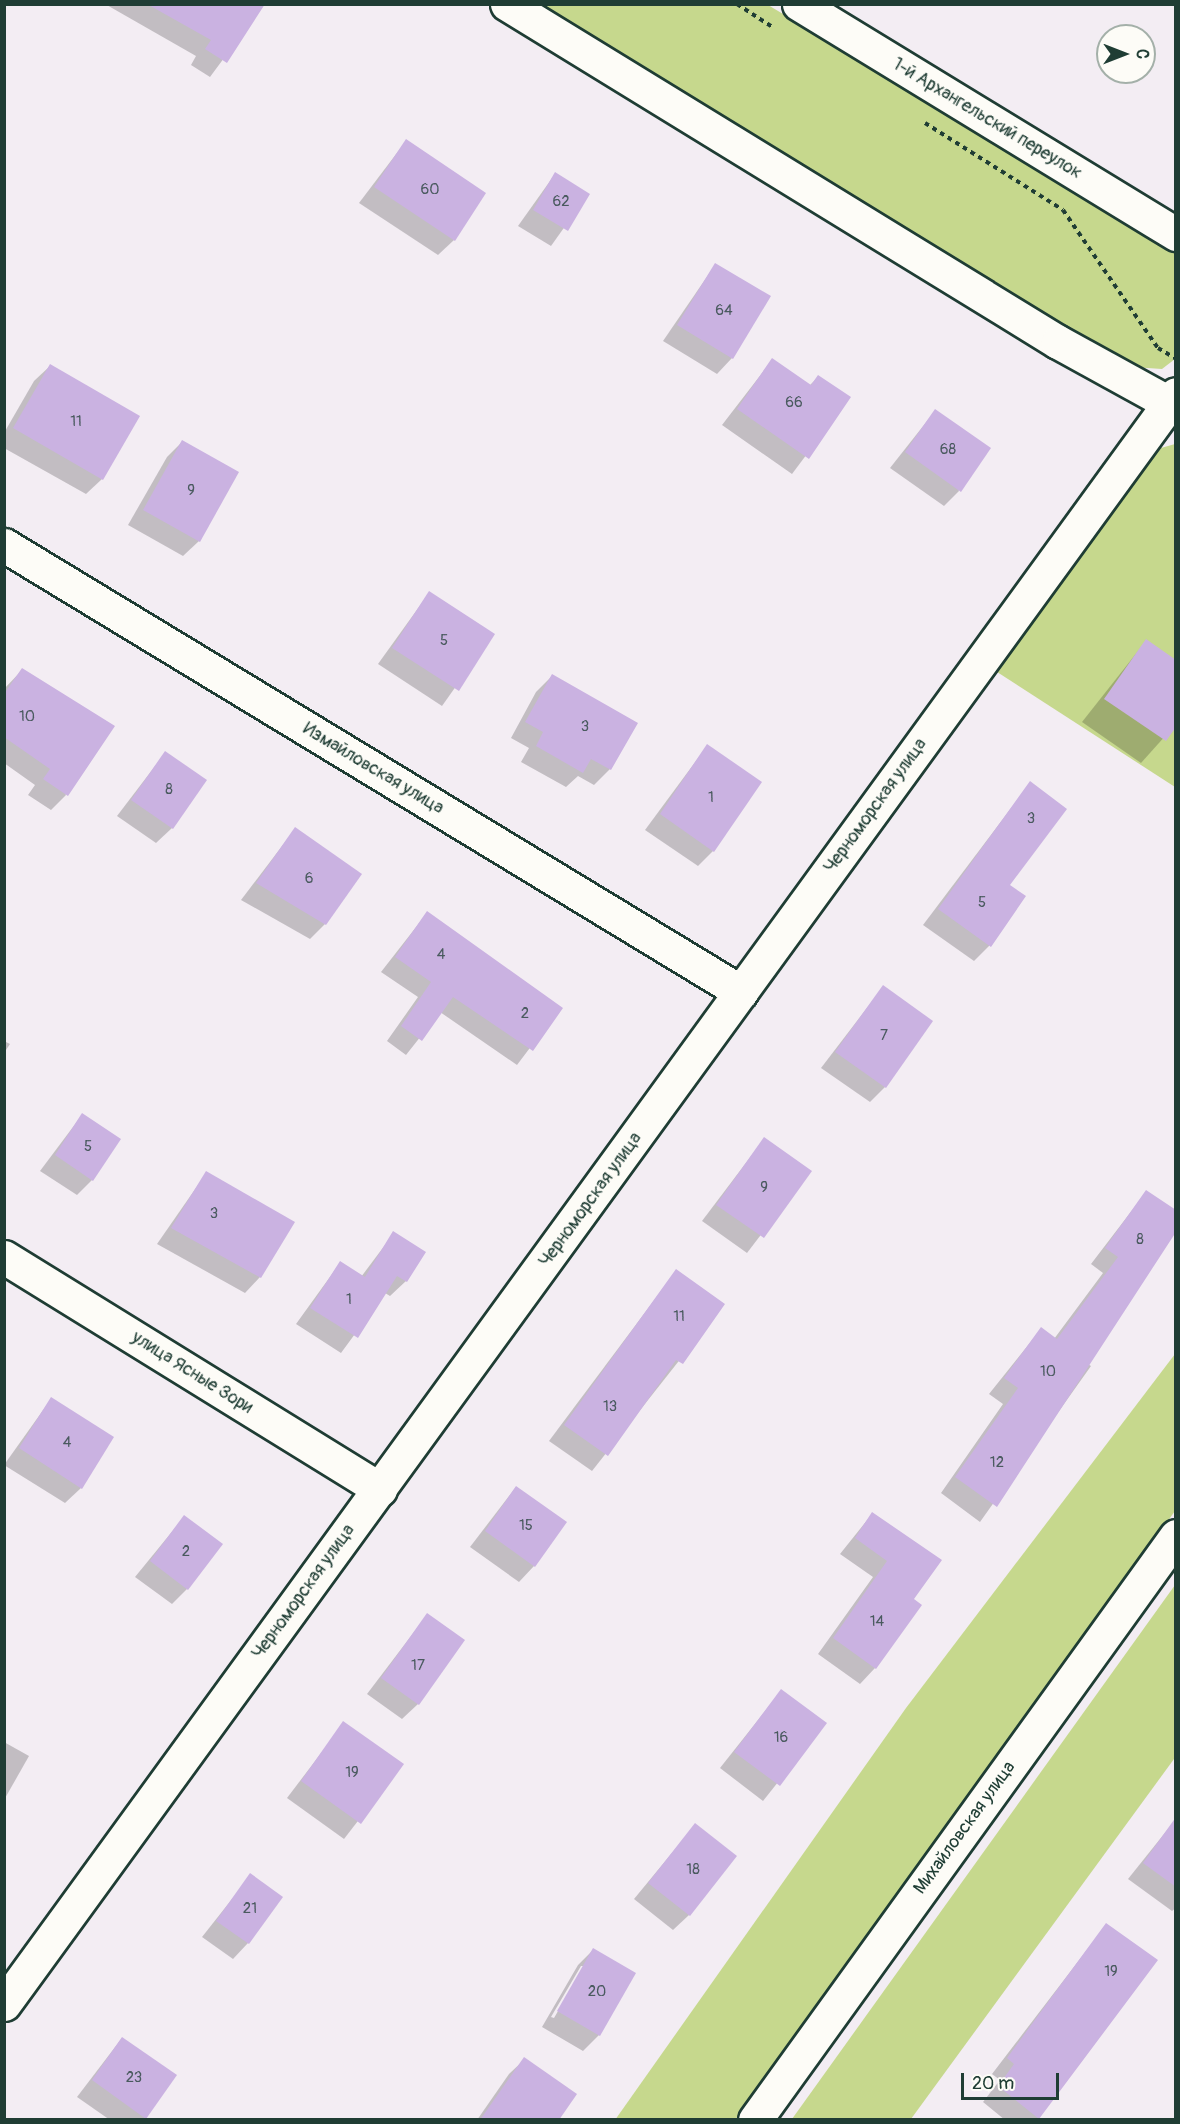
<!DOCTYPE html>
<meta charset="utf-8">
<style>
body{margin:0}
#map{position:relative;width:1180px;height:2124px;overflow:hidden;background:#f3edf3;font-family:Pangolin,sans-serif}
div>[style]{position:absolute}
.green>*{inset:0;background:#c6d88d}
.shadow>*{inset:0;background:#0003}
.building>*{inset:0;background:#cab2e1}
.path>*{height:4px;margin-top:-2px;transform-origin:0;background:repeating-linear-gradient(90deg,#1f3d34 0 4.5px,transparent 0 9px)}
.roads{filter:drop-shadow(2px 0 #1f3d34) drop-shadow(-2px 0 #1f3d34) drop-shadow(0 2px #1f3d34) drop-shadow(0 -2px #1f3d34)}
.minor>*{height:33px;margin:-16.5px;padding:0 16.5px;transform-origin:16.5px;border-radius:16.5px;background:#fdfcf7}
span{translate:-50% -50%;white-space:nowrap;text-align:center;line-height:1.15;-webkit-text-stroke:4.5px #fdfcf7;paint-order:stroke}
.number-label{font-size:15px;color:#4a5a5f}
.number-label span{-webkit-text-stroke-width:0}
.street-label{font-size:18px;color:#1f3d34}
.frame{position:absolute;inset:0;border:6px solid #1f3d34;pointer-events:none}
.north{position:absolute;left:1096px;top:24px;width:60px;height:60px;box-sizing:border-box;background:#fdfcf7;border:2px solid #a4b0a9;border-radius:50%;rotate:90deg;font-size:16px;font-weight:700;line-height:24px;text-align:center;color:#1f3d34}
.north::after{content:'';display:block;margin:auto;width:21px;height:27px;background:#1f3d34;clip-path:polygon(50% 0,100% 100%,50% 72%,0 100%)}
.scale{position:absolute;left:961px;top:2073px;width:98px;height:27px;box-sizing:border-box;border:3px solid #1f3d34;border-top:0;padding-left:8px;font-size:18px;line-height:21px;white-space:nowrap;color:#1f3d34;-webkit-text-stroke:4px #fdfcf7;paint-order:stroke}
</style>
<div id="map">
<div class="green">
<i style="clip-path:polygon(530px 5px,768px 5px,1165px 242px,1175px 253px,1175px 359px,1162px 369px,1118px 366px)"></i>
<i style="clip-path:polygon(1175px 444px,1175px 787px,994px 670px,1154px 450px)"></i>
<i style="clip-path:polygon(1175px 1354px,1175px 1511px,736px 2119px,615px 2120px,906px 1708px)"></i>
<i style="clip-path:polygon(1175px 1585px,1174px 1759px,911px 2119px,792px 2119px)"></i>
</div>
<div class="shadow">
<i style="clip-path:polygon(105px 4px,264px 4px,210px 77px,191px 65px,196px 56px)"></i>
<i style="clip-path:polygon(406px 141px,454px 240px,438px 255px,359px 203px)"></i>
<i style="clip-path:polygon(555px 174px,588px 194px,551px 246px,518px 226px)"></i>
<i style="clip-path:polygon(715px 265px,732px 358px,717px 374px,663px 341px)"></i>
<i style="clip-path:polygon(772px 360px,809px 386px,818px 377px,849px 398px,792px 474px,722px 425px)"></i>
<i style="clip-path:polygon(50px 366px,102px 479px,86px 494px,4px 448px,4px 433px,34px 381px)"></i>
<i style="clip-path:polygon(935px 411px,959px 491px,944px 506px,890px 468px)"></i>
<i style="clip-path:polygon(182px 442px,199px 541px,183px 556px,128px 525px,167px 457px)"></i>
<i style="clip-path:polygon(429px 593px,493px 634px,442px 706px,378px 664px)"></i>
<i style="clip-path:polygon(1146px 641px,1176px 724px,1141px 763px,1082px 722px)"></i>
<i style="clip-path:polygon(23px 669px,66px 795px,51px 810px,28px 795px,35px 785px,4px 763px,4px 689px)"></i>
<i style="clip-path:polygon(552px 676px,636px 723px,610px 769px,594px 785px,578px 776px,566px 787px,521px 762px,529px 748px,511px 738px,536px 692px)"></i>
<i style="clip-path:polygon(707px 746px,713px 851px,698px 866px,645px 830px)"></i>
<i style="clip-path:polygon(165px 753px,172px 828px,156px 843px,117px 816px)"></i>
<i style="clip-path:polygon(1030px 783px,989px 946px,974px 961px,923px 925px)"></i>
<i style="clip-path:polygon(295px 829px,325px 924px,310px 939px,241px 900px)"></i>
<i style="clip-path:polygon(427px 913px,560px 1008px,517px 1065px,440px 1012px,406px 1055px,387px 1041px,418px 997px,381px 972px)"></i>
<i style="clip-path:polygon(883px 987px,885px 1087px,870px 1102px,821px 1068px)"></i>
<i style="clip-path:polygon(4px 1041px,10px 1044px,4px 1053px)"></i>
<i style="clip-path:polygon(82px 1115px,92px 1180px,77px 1195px,40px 1171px)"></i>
<i style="clip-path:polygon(764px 1139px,810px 1171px,747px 1253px,702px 1221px)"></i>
<i style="clip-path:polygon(207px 1172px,260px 1277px,245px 1293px,157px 1244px)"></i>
<i style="clip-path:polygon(1146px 1192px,1086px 1363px,1091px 1366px,980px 1522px,941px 1493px,1003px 1404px,989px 1394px,1041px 1329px,1054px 1339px,1103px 1273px,1091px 1264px)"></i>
<i style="clip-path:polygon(394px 1233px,406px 1281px,390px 1296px,385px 1293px,341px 1353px,296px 1324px,340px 1263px,361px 1277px)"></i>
<i style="clip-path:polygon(676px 1271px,723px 1305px,592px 1471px,549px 1441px)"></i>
<i style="clip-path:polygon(51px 1399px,81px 1488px,65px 1503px,4px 1465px)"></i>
<i style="clip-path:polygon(516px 1487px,534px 1566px,519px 1582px,470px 1547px)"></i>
<i style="clip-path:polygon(872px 1514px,912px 1600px,875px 1668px,860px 1684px,818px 1654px,873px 1577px,840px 1554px)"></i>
<i style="clip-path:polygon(184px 1517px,187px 1589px,172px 1604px,135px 1577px)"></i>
<i style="clip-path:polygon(427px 1615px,418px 1704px,402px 1719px,367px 1694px)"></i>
<i style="clip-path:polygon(781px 1691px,825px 1723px,763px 1801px,720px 1768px)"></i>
<i style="clip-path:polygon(344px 1723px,402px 1764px,344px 1839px,287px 1798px)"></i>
<i style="clip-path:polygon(4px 1742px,29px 1756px,4px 1800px)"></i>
<i style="clip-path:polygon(1176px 1819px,1176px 1908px,1172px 1911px,1128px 1879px)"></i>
<i style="clip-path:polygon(695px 1825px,689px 1915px,673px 1930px,634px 1899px)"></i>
<i style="clip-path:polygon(251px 1875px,248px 1943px,233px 1959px,202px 1937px)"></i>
<i style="clip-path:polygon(1106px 1925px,1038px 2118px,1005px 2120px,983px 2102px,1000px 2080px,992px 2074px)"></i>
<i style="clip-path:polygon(evenodd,593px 1950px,599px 2035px,583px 2051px,542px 2027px,578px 1965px,593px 1950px,581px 1966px,584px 1966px,554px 2018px,551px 2017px,581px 1966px)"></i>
<i style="clip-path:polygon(122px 2038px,145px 2118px,144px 2120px,110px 2120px,77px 2097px)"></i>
<i style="clip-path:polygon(525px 2059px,558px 2120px,477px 2120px,509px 2074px)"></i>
</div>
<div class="building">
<i style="clip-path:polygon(147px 4px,265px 4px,227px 63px,205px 49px,211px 40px)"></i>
<i style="clip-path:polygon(406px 139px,486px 193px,455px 241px,374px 187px)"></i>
<i style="clip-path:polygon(555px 172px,590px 194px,568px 231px,533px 210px)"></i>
<i style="clip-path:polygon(715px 263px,771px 296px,733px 359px,677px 325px)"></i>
<i style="clip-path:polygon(772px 358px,811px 385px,818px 375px,851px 397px,809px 459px,737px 409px)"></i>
<i style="clip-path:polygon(50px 364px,140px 416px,103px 480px,13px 428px)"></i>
<i style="clip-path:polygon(935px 409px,991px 448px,961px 492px,905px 452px)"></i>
<i style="clip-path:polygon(182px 440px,239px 472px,200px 542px,143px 510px)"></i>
<i style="clip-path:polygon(429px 591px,495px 634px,459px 691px,392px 648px)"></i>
<i style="clip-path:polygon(1146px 639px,1176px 660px,1176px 727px,1166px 741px,1104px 699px)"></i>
<i style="clip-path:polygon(22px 668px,115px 726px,68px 796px,43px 779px,50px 769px,4px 737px,4px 694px)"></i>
<i style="clip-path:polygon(552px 674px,638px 723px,611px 770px,591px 759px,583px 773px,536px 746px,543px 732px,525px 722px)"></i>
<i style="clip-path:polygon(707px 744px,762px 782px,714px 852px,660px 814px)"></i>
<i style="clip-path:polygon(165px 751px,207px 780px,173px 829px,131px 800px)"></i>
<i style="clip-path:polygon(1030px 781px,1067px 809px,1010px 885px,1026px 896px,991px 947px,938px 909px)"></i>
<i style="clip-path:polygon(295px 827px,362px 874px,326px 925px,256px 883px)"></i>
<i style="clip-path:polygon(427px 911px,563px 1008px,533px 1051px,453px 997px,422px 1041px,401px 1026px,431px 982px,395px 957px)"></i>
<i style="clip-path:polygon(883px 985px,933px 1021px,886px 1088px,835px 1052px)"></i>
<i style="clip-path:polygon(82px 1113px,121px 1139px,93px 1181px,55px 1155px)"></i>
<i style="clip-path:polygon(764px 1137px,812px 1171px,764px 1238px,716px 1205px)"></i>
<i style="clip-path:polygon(206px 1171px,295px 1222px,261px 1278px,171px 1228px)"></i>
<i style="clip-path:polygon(1146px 1190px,1176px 1210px,1176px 1232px,997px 1507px,955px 1477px,1018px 1388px,1004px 1378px,1041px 1327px,1057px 1339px,1118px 1257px,1105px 1248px)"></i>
<i style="clip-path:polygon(393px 1231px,426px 1252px,407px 1282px,397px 1276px,358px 1338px,310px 1308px,340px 1261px,365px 1277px)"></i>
<i style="clip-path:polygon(676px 1269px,725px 1304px,683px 1364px,676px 1360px,608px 1456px,564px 1425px)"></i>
<i style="clip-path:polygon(51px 1397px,114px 1437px,82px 1489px,19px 1448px)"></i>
<i style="clip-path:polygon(516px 1486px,567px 1522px,535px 1567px,485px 1531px)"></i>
<i style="clip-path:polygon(872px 1512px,942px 1560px,914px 1599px,922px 1605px,876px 1669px,833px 1638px,887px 1561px,855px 1538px)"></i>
<i style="clip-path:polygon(184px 1515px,223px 1544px,188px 1590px,150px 1561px)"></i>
<i style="clip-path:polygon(427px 1613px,465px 1640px,419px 1705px,381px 1678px)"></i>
<i style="clip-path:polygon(781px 1689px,827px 1723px,780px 1786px,734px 1752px)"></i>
<i style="clip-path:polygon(343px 1721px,404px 1764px,361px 1824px,301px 1781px)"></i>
<i style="clip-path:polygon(1176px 1817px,1176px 1887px,1143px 1863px)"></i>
<i style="clip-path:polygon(695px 1823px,737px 1856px,690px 1916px,648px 1883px)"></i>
<i style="clip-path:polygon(250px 1873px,283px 1897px,249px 1944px,216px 1921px)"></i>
<i style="clip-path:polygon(1106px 1923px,1158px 1960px,1039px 2119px,998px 2086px,1014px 2064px,1007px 2058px)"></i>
<i style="clip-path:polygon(593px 1948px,636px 1973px,600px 2036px,557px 2011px)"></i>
<i style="clip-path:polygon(122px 2037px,177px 2075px,146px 2119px,92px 2080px)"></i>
<i style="clip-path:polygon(524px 2057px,577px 2094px,559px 2120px,480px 2120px)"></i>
</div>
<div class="path">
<i style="left:737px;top:4px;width:44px;rotate:33deg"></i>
<i style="left:925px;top:123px;width:163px;rotate:32.2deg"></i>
<i style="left:1063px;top:210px;width:168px;rotate:55.5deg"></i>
<i style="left:1158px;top:348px;width:21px;rotate:31deg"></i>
</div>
<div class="roads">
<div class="minor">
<i style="left:507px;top:4px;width:646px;rotate:31.53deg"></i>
<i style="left:1058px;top:342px;width:135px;rotate:28.8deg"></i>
<i style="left:799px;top:4px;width:442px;rotate:31.4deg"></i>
<i style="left:4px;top:545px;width:862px;rotate:31.24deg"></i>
<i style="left:4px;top:1257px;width:442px;rotate:31.7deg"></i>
<i style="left:4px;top:2004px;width:1991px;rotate:-53.95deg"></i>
<i style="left:755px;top:2120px;width:720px;rotate:-54.21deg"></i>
</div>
</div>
<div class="number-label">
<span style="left:430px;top:190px">60</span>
<span style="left:561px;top:202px">62</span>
<span style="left:724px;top:311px">64</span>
<span style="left:794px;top:403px">66</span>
<span style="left:76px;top:422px">11</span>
<span style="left:948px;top:450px">68</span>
<span style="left:191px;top:491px">9</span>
<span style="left:444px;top:641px">5</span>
<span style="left:27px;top:717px">10</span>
<span style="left:585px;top:727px">3</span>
<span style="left:169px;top:790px">8</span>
<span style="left:711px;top:798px">1</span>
<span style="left:1031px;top:819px">3</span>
<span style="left:309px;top:879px">6</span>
<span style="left:982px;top:903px">5</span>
<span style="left:441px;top:955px">4</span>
<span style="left:525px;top:1014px">2</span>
<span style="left:884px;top:1036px">7</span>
<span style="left:88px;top:1147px">5</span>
<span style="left:764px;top:1188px">9</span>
<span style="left:214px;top:1214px">3</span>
<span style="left:1140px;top:1240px">8</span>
<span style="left:349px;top:1300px">1</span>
<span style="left:679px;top:1317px">11</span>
<span style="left:1048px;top:1372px">10</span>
<span style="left:610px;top:1407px">13</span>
<span style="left:67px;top:1443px">4</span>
<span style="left:997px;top:1463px">12</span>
<span style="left:526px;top:1526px">15</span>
<span style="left:186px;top:1552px">2</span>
<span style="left:877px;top:1622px">14</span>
<span style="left:418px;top:1666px">17</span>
<span style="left:781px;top:1738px">16</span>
<span style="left:352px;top:1773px">19</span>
<span style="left:693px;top:1870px">18</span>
<span style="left:250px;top:1909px">21</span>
<span style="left:1111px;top:1972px">19</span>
<span style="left:597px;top:1992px">20</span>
<span style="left:134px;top:2078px">23</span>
</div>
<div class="street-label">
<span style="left:987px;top:119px;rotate:31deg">1-й Архангельский переулок</span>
<span style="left:373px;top:769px;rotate:31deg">Измайловская улица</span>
<span style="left:876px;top:806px;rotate:-54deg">Черноморская улица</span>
<span style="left:591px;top:1200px;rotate:-54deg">Черноморская улица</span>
<span style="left:192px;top:1373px;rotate:32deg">улица Ясные Зори</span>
<span style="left:304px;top:1592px;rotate:-54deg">Черноморская улица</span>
<span style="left:965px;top:1828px;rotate:-54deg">Михайловская улица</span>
</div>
<div class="frame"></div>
<div class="north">С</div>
<div class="scale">20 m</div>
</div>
